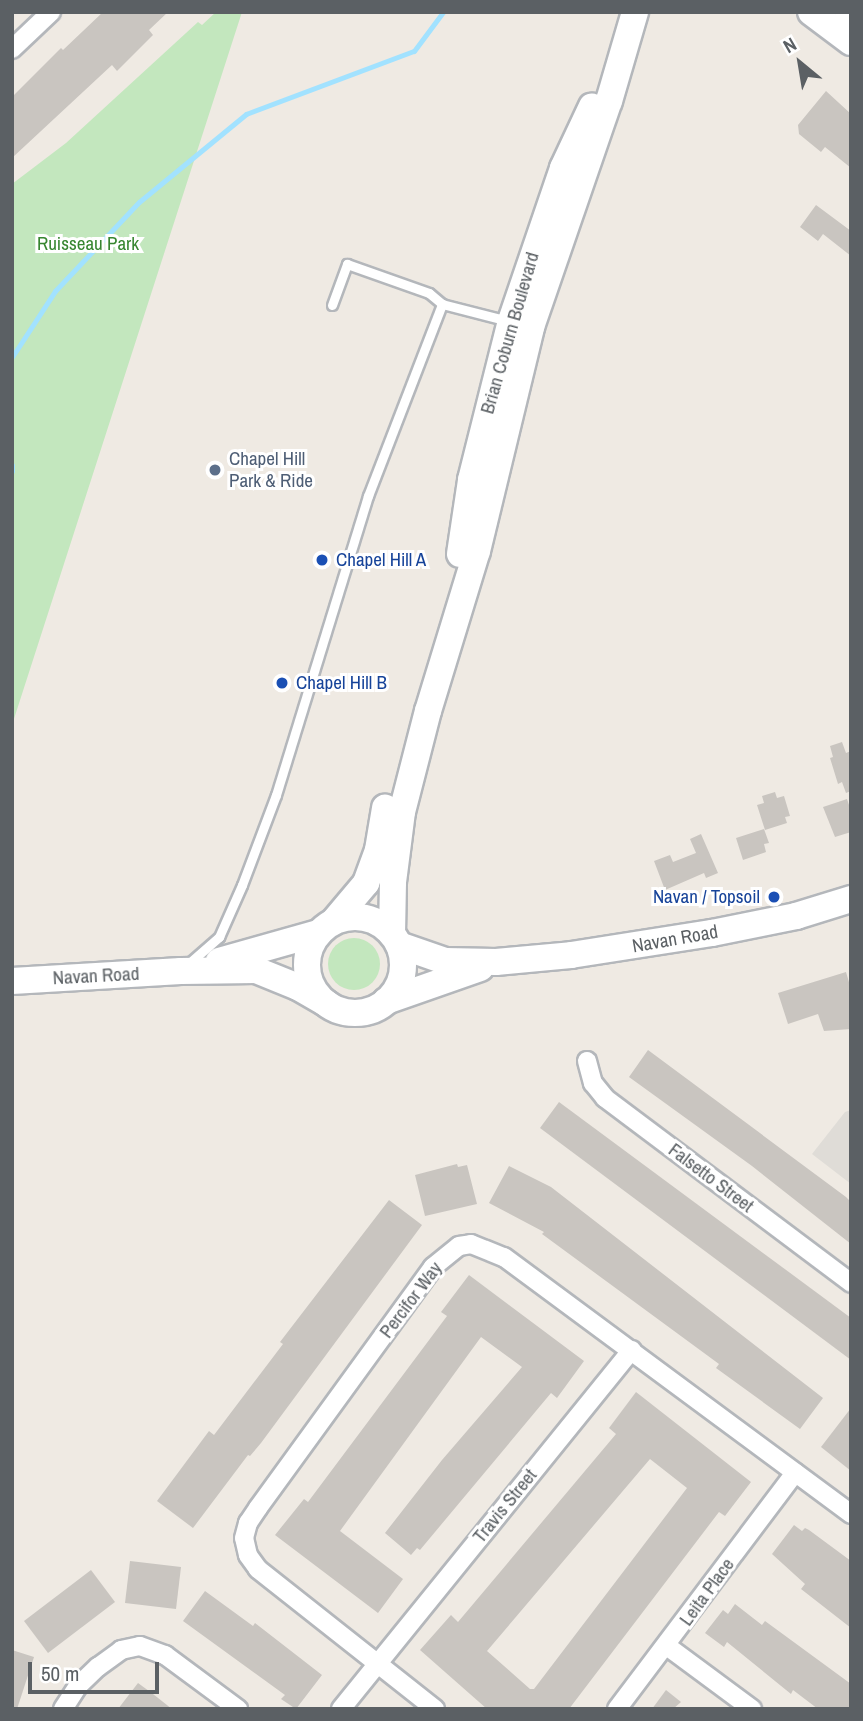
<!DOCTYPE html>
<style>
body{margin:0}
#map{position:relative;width:863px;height:1721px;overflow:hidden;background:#efeae3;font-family:"Archivo Narrow",sans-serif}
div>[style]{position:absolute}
.industrial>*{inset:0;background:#dfdcd7}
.green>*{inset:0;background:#c3e7be}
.round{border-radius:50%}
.stream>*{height:5px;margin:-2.5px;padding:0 2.5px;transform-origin:2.5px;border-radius:2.5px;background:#a2e2ff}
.building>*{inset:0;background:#c9c5c0}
.roads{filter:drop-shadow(2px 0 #b4b7bb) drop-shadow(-2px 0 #b4b7bb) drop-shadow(0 2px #b4b7bb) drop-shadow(0 -2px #b4b7bb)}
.lane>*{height:9px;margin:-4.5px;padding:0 4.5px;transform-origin:4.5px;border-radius:4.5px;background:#fff}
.street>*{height:18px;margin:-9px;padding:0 9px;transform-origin:9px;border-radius:9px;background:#fff}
.secondary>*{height:26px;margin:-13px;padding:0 13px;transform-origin:13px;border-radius:13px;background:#fff}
.secondary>.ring{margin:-13px;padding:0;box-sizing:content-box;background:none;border:26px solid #fff;border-radius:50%}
.dots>*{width:19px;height:19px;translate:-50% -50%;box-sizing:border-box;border:4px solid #fff;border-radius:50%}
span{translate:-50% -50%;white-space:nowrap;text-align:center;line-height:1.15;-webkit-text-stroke:6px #fff;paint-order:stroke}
.park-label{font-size:19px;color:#378630}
.street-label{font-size:19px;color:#5b6064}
.service-label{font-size:19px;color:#4e5e75}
.left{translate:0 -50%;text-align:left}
.transit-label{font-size:19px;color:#164399}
.right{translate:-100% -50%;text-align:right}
.frame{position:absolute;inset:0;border:14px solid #5b6064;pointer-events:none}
.north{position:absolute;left:765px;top:28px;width:70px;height:70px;-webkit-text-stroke:5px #fff;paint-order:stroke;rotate:330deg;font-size:19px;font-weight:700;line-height:28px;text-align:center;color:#5b6064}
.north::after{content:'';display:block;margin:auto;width:24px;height:32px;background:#5b6064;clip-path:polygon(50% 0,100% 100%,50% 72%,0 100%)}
.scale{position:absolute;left:28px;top:1662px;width:131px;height:32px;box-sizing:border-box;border:4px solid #5b6064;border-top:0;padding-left:9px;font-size:21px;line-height:24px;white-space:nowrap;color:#5b6064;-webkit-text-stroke:5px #fff;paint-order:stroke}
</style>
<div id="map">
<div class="industrial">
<i style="clip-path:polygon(851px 1110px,851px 1184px,812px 1154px,845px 1112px)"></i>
</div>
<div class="green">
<i style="clip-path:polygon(216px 12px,242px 12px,12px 725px,12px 184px,66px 143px,198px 22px,202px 25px)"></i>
<i class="round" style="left:328px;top:938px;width:52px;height:52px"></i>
</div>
<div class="stream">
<i style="left:12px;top:357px;width:79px;rotate:-56.9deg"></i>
<i style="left:55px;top:291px;width:122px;rotate:-46.7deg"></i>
<i style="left:139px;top:202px;width:139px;rotate:-39.4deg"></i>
<i style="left:246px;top:114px;width:179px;rotate:-20.6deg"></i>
<i style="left:414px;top:51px;width:49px;rotate:-53.4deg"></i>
<i style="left:12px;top:465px;width:6px;rotate:90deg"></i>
</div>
<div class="building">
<i style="clip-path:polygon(103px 12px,168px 12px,149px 30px,153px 35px,117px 71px,112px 65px,12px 158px,12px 97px,61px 48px,63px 50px)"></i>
<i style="clip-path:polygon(826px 91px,851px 114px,851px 168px,825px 147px,821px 152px,799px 134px,798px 125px)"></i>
<i style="clip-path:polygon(816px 205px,851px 231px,851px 256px,823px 234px,818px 241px,800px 227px)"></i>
<i style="clip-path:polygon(842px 742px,846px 753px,851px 751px,851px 791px,846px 793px,842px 782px,838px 784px,830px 758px,833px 757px,830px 746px)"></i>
<i style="clip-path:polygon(775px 792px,777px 798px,784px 796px,790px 816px,785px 817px,787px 823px,765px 830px,757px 805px,764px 803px,762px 796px)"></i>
<i style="clip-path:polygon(847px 799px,851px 811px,851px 832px,835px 837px,823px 807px)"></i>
<i style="clip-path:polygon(764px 829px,769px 843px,764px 844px,766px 852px,743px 860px,736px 838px)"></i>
<i style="clip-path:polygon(701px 834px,718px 873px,706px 878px,704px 873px,665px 890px,654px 861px,670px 855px,673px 862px,696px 853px,690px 839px)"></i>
<i style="clip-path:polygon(846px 972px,851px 989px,851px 1029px,824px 1031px,818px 1014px,788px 1024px,778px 993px)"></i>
<i style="clip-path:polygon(648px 1050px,846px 1197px,851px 1202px,851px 1244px,752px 1166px,629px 1077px)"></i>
<i style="clip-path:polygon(559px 1102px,851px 1318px,851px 1360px,540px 1128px)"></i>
<i style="clip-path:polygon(457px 1164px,458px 1167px,467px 1165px,477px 1204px,425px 1216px,415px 1175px)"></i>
<i style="clip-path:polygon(509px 1166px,551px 1187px,823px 1398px,800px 1429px,716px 1368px,719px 1364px,542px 1234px,544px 1232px,489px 1203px)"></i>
<i style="clip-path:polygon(389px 1200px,422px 1225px,261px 1443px,250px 1456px,248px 1455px,193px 1528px,157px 1501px,209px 1431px,214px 1435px,283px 1344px,280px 1342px)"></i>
<i style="clip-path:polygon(469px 1275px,584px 1361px,557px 1398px,551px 1393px,420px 1550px,417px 1548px,411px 1555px,385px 1533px,442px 1460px,522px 1367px,481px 1337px,340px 1531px,403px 1579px,378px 1613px,275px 1535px,304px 1499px,308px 1502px,447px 1316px,441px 1312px)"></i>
<i style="clip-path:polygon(evenodd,636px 1392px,751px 1482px,725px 1516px,719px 1512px,569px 1709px,487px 1709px,420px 1650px,451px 1615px,458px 1622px,616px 1434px,609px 1428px,636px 1392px,650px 1459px,687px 1488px,534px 1689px,530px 1689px,487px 1651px,650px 1459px)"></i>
<i style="clip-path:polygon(851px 1408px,851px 1471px,821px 1447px)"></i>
<i style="clip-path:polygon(794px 1525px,802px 1531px,805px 1528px,809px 1530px,851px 1561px,851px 1628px,801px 1589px,805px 1584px,772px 1554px)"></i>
<i style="clip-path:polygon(130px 1561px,181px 1567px,176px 1609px,125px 1603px)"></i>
<i style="clip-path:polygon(91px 1570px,115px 1602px,48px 1653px,24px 1621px)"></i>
<i style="clip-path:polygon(205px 1591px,253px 1626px,255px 1623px,322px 1675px,296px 1709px,281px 1699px,285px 1695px,183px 1621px)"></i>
<i style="clip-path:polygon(735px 1604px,762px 1625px,765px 1621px,851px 1684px,851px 1709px,818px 1709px,793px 1690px,791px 1694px,727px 1642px,724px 1647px,705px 1633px,723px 1610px,728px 1614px)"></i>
<i style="clip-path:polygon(12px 1650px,34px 1657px,17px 1709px,12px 1709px)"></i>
<i style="clip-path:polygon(138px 1683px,153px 1694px,172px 1709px,118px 1709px)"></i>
<i style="clip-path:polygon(666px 1690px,681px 1702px,673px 1709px,652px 1709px)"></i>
</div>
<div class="roads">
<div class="lane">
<i style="left:332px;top:305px;width:44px;rotate:-69.9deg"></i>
<i style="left:347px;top:264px;width:87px;rotate:19.5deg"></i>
<i style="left:429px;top:293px;width:17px;rotate:40deg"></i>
<i style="left:442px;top:304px;width:68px;rotate:14.4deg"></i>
<i style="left:187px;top:965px;width:43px;rotate:-41.2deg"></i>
<i style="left:219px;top:937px;width:57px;rotate:-66.1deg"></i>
<i style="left:242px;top:885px;width:96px;rotate:-69.3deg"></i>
<i style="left:276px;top:795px;width:313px;rotate:-72.9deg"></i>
<i style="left:368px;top:496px;width:206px;rotate:-68.9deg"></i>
</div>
<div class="street">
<i style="left:835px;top:30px;width:22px;rotate:-54deg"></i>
<i style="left:12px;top:49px;width:54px;rotate:-43.5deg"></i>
<i style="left:587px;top:1061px;width:23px;rotate:75deg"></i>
<i style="left:593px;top:1083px;width:19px;rotate:51deg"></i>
<i style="left:605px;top:1098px;width:308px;rotate:36.9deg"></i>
<i style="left:667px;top:1646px;width:106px;rotate:36.5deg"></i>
<i style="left:63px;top:1709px;width:27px;rotate:-57deg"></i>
<i style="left:78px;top:1686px;width:28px;rotate:-44deg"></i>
<i style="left:98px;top:1667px;width:29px;rotate:-36deg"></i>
<i style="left:121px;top:1650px;width:19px;rotate:-12deg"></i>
<i style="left:140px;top:1646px;width:27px;rotate:20deg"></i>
<i style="left:165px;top:1655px;width:91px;rotate:36.5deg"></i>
<i style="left:341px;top:1709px;width:462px;rotate:-51deg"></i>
<i style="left:435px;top:1709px;width:226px;rotate:-141.7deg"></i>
<i style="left:258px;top:1569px;width:17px;rotate:-126deg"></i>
<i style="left:248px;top:1555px;width:17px;rotate:-103deg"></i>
<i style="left:244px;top:1538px;width:16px;rotate:-75deg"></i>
<i style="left:248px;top:1523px;width:18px;rotate:-56deg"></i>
<i style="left:258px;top:1508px;width:298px;rotate:-54deg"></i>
<i style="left:433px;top:1267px;width:33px;rotate:-39deg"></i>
<i style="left:459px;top:1246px;width:12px;rotate:-9deg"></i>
<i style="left:471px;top:1244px;width:35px;rotate:22deg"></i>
<i style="left:504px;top:1257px;width:432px;rotate:36.5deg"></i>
<i style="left:617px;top:1709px;width:296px;rotate:-53deg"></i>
</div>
<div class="secondary">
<i style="left:811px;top:12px;width:50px;rotate:36.9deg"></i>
<i style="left:460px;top:554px;width:75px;rotate:-81.5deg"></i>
<i style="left:471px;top:480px;width:164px;rotate:-75.9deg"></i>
<i style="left:511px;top:321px;width:162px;rotate:-71.2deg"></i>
<i style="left:563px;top:168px;width:68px;rotate:-64.9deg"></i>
<i class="ring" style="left:307px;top:917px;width:70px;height:70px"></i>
<i style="left:334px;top:921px;width:50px;rotate:-49.9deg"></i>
<i style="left:366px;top:883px;width:35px;rotate:-70deg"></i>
<i style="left:378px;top:850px;width:43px;rotate:-80.5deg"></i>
<i style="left:392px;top:934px;width:52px;rotate:-88.9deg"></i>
<i style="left:393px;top:882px;width:71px;rotate:-82.7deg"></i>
<i style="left:402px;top:812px;width:104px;rotate:-75.6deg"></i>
<i style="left:428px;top:711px;width:167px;rotate:-73deg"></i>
<i style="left:477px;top:551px;width:230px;rotate:-76.4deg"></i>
<i style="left:531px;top:327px;width:239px;rotate:-71deg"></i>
<i style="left:609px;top:101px;width:93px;rotate:-73.7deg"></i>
<i style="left:399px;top:945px;width:49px;rotate:19.2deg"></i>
<i style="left:445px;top:961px;width:51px;rotate:1.1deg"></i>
<i style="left:496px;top:962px;width:75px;rotate:-5.3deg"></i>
<i style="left:571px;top:955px;width:143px;rotate:-8.9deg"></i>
<i style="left:712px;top:933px;width:86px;rotate:-11.4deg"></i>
<i style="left:796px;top:916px;width:58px;rotate:-17.2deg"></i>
<i style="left:219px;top:961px;width:103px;rotate:-15.8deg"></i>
<i style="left:12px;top:981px;width:169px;rotate:-3.4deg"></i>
<i style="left:181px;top:971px;width:75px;rotate:-0.8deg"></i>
<i style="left:256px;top:970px;width:45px;rotate:22deg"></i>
<i style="left:298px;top:987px;width:34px;rotate:30deg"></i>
<i style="left:386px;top:1001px;width:100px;rotate:-19.3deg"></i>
</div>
</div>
<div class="dots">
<i style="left:215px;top:470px;background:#5c6f8a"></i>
<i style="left:322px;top:560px;background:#1a4fb4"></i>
<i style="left:282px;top:683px;background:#1a4fb4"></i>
<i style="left:774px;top:897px;background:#1a4fb4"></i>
</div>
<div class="park-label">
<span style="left:88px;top:244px">Ruisseau Park</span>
</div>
<div class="street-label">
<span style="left:510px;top:333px;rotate:-74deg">Brian Coburn Boulevard</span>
<span style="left:675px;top:939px;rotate:-10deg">Navan Road</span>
<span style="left:96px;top:976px;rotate:-3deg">Navan Road</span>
<span style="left:711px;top:1178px;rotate:37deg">Falsetto Street</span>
<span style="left:411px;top:1300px;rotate:-53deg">Percifor Way</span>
<span style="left:505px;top:1506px;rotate:-51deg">Travis Street</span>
<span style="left:707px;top:1592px;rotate:-54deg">Leita Place</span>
</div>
<div class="service-label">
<span class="left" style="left:229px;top:470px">Chapel Hill<br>Park &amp; Ride</span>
</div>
<div class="transit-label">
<span class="left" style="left:336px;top:560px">Chapel Hill A</span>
<span class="left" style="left:296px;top:683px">Chapel Hill B</span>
<span class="right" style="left:760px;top:897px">Navan / Topsoil</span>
</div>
<div class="frame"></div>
<div class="north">N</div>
<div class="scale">50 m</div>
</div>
